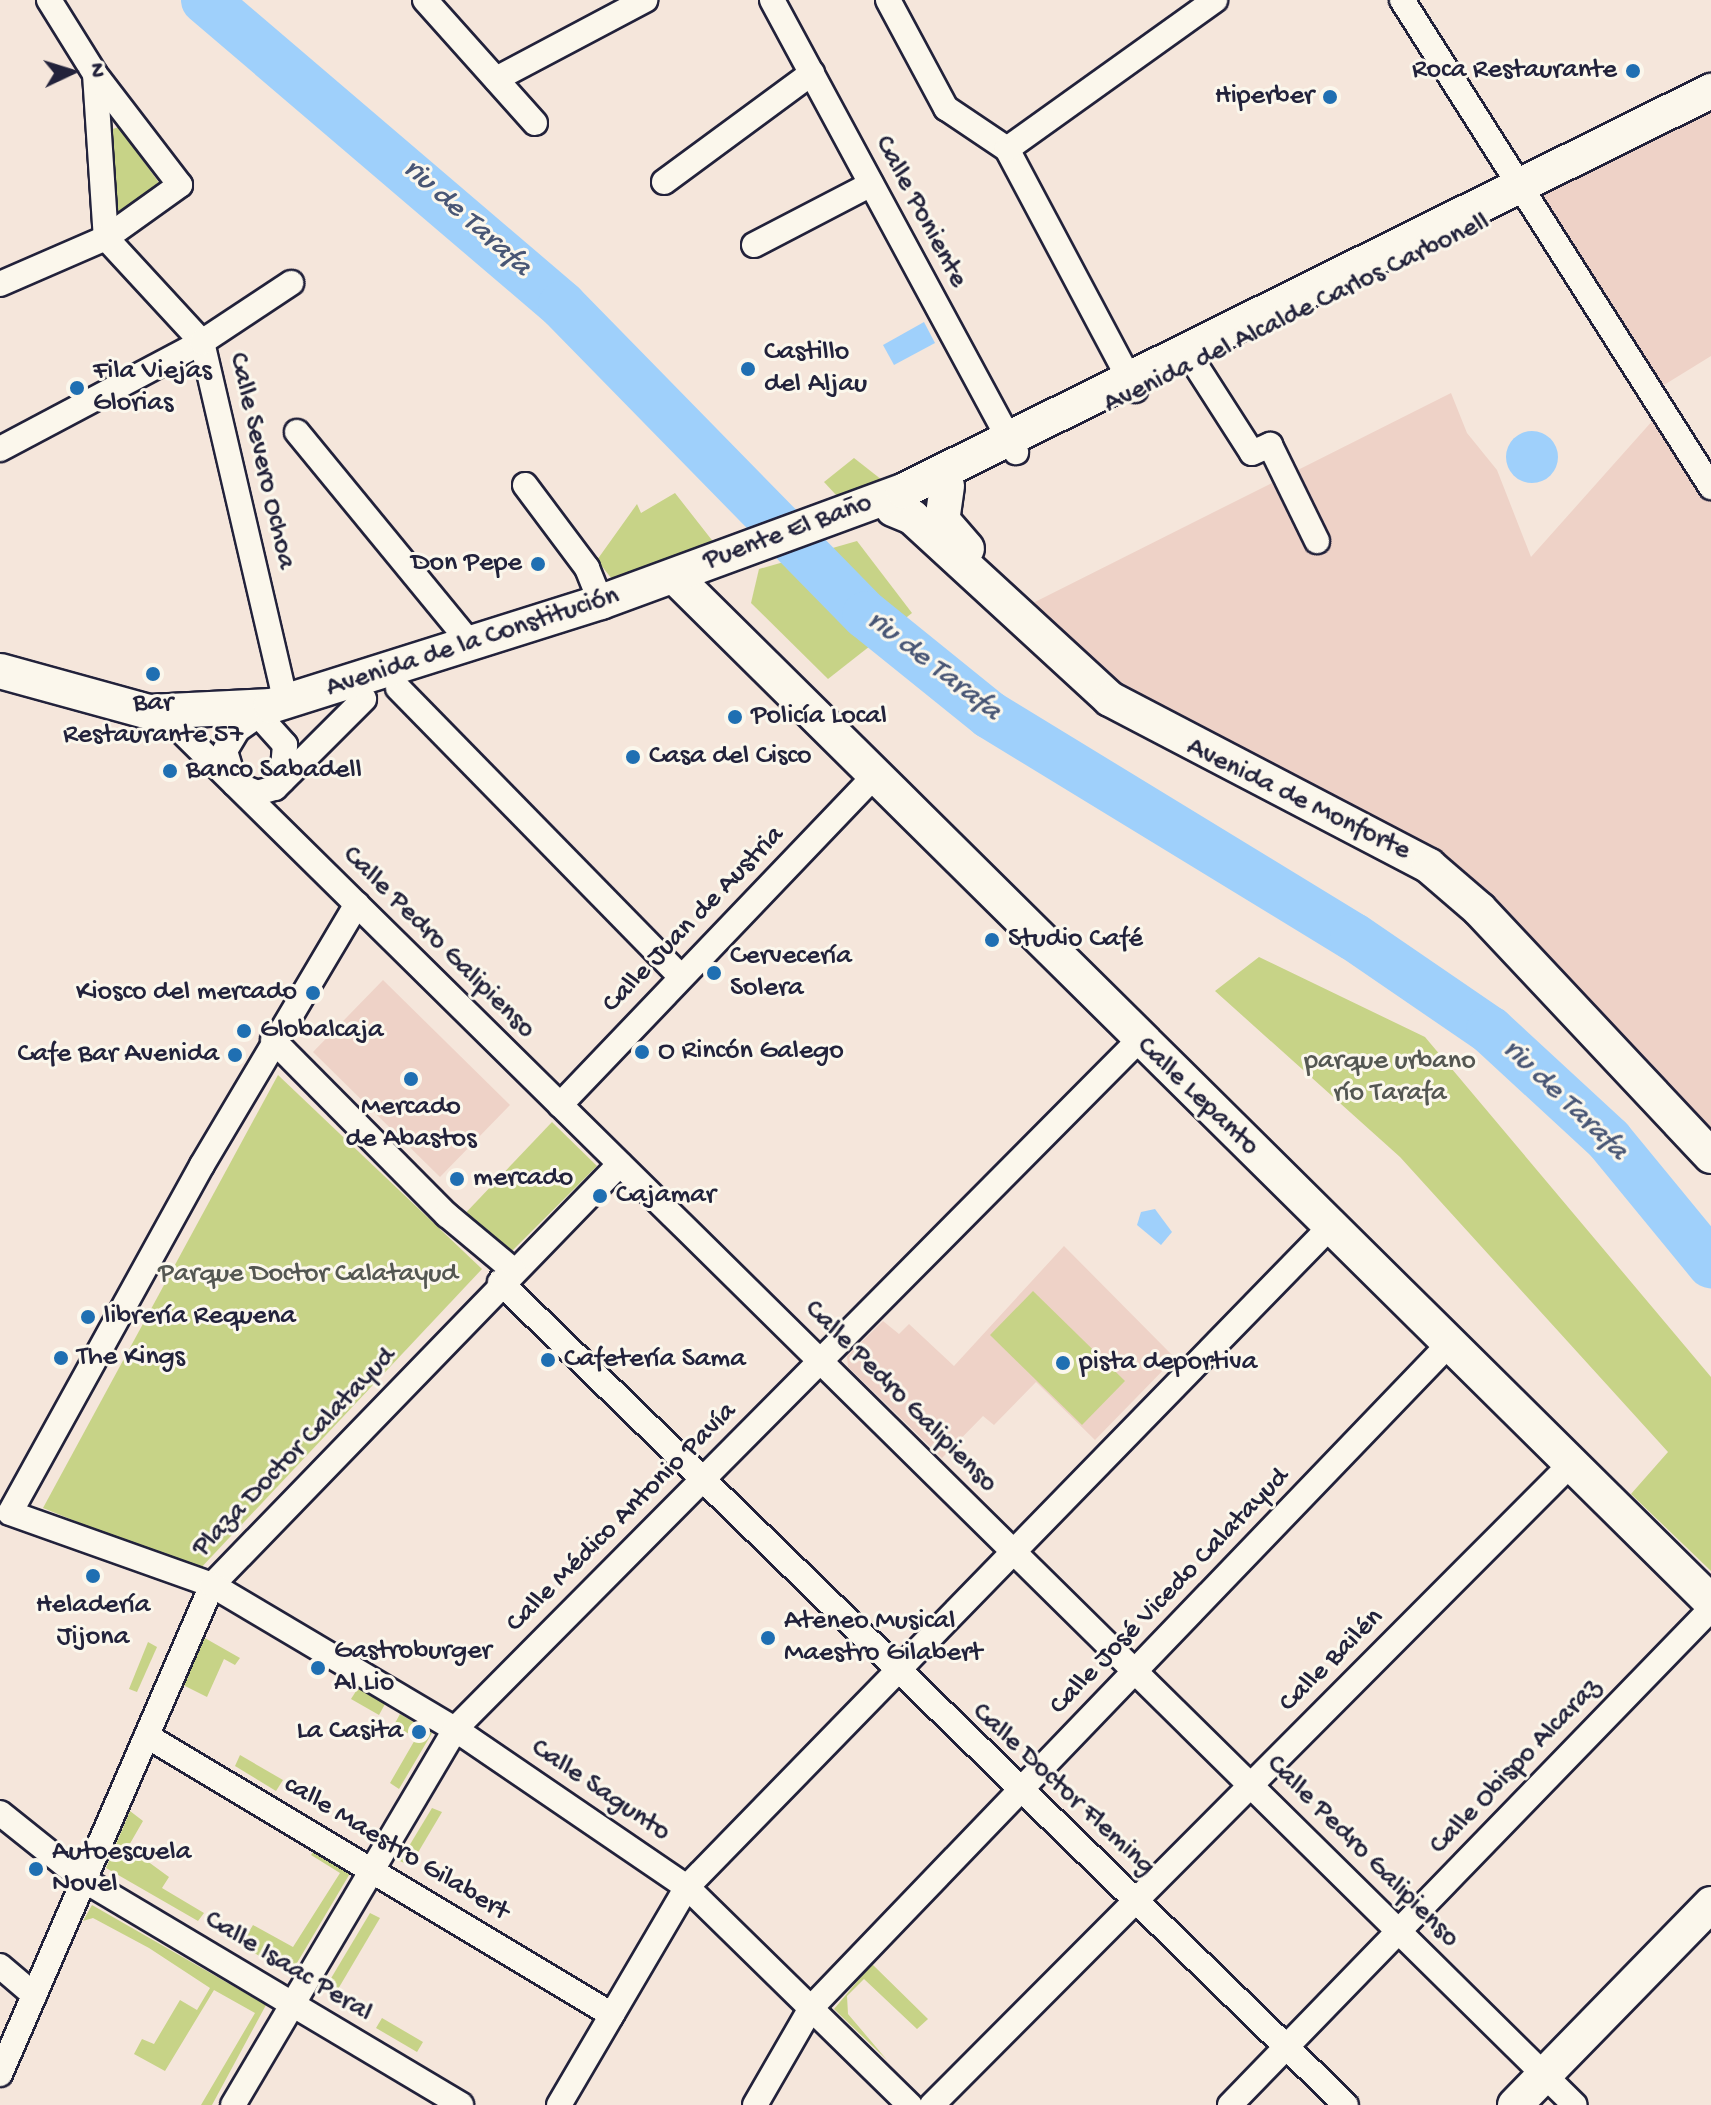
<!DOCTYPE html>
<meta charset="utf-8">
<style>
body{margin:0}
#map{position:relative;width:1711px;height:2105px;overflow:hidden;background:#f5e6db;font-family:"Gochi Hand",sans-serif}
div>[style]{position:absolute}
.built>*{inset:0;background:#eed2c7}
.green>*{inset:0;background:#c7d387}
.water>*{inset:0;background:#9fd0fb}
.round{border-radius:50%}
.river>*{height:48px;margin:-24px;padding:0 24px;transform-origin:24px;border-radius:24px;background:#9fd0fb}
.roads{filter:drop-shadow(2px 0 #22223b) drop-shadow(-2px 0 #22223b) drop-shadow(0 2px #22223b) drop-shadow(0 -2px #22223b)}
.street>*{height:24px;margin:-12px;padding:0 12px;transform-origin:12px;border-radius:12px;background:#fbf7ec}
.secondary>*{height:34px;margin:-17px;padding:0 17px;transform-origin:17px;border-radius:17px;background:#fbf7ec}
.dots>*{width:22px;height:22px;translate:-50% -50%;box-sizing:border-box;border:4px solid #fbf7ec;border-radius:50%}
span{translate:-50% -50%;white-space:nowrap;text-align:center;line-height:1.15;-webkit-text-stroke:6px #fbf7ec;paint-order:stroke}
.poi-label{font-size:28px;color:#22223b}
.right{translate:-100% -50%;text-align:right}
.left{translate:0 -50%;text-align:left}
.street-label{font-size:28px;color:#22223b}
.park-label{font-size:28px;color:#545752}
.water-label{font-size:30px;color:#485675;font-style:italic}
.north{position:absolute;left:32px;top:32px;width:80px;height:80px;-webkit-text-stroke:6px #fbf7ec;paint-order:stroke;rotate:86deg;font-size:22px;font-weight:700;line-height:32px;text-align:center;color:#22223b}
.north::after{content:'';display:block;margin:auto;width:28px;height:36px;background:#22223b;clip-path:polygon(50% 0,100% 100%,50% 72%,0 100%)}
</style>
<div id="map">
<div class="built">
<i style="clip-path:polygon(1711px 101px,1711px 356px,1651px 393px,1524px 194px)"></i>
<i style="clip-path:polygon(1451px 393px,1467px 433px,1497px 470px,1531px 557px,1662px 410px,1711px 487px,1711px 1174px,1474px 919px,1418px 872px,1111px 716px,997px 621px)"></i>
<i style="clip-path:polygon(383px 980px,510px 1105px,440px 1177px,313px 1052px)"></i>
<i style="clip-path:polygon(1064px 1246px,1175px 1358px,1095px 1440px,1036px 1382px,994px 1425px,983px 1416px,942px 1458px,848px 1367px,847px 1356px,883px 1321px,899px 1334px,909px 1324px,954px 1366px)"></i>
</div>
<div class="green">
<i style="clip-path:polygon(119px 127px,162px 187px,114px 216px,109px 130px)"></i>
<i style="clip-path:polygon(854px 458px,882px 480px,837px 496px,824px 482px)"></i>
<i style="clip-path:polygon(675px 493px,722px 553px,619px 588px,597px 560px,637px 504px,641px 513px)"></i>
<i style="clip-path:polygon(857px 541px,912px 613px,828px 679px,751px 603px,759px 569px)"></i>
<i style="clip-path:polygon(1259px 957px,1425px 1037px,1711px 1377px,1711px 1571px,1631px 1494px,1668px 1452px,1400px 1157px,1215px 991px)"></i>
<i style="clip-path:polygon(278px 1075px,482px 1269px,198px 1571px,43px 1508px)"></i>
<i style="clip-path:polygon(552px 1122px,597px 1166px,503px 1260px,458px 1221px)"></i>
<i style="clip-path:polygon(1033px 1291px,1125px 1381px,1082px 1425px,990px 1335px)"></i>
<i style="clip-path:polygon(203px 1637px,240px 1658px,235px 1665px,224px 1659px,207px 1697px,183px 1685px)"></i>
<i style="clip-path:polygon(148px 1642px,157px 1647px,137px 1692px,129px 1689px)"></i>
<i style="clip-path:polygon(358px 1688px,385px 1704px,379px 1715px,351px 1699px)"></i>
<i style="clip-path:polygon(400px 1714px,432px 1733px,399px 1789px,390px 1783px,416px 1738px,394px 1725px)"></i>
<i style="clip-path:polygon(240px 1755px,283px 1780px,276px 1791px,235px 1766px)"></i>
<i style="clip-path:polygon(432px 1808px,442px 1812px,410px 1866px,400px 1861px)"></i>
<i style="clip-path:polygon(130px 1811px,143px 1821px,128px 1847px,169px 1877px,162px 1888px,204px 1913px,198px 1921px,106px 1868px)"></i>
<i style="clip-path:polygon(315px 1849px,352px 1870px,294px 1968px,284px 1971px,241px 1945px,253px 1925px,293px 1947px,340px 1873px,311px 1855px)"></i>
<i style="clip-path:polygon(92px 1905px,266px 2005px,212px 2105px,201px 2105px,255px 2013px,214px 1990px,165px 2071px,134px 2054px,142px 2039px,154px 2044px,180px 2000px,197px 2010px,210px 1988px,149px 1948px,93px 1918px,83px 1921px)"></i>
<i style="clip-path:polygon(370px 1913px,380px 1918px,331px 2001px,327px 1985px)"></i>
<i style="clip-path:polygon(872px 1964px,928px 2019px,917px 2029px,864px 1979px,847px 1996px,848px 2014px,887px 2060px,834px 2009px)"></i>
<i style="clip-path:polygon(382px 2018px,423px 2042px,417px 2052px,376px 2028px)"></i>
</div>
<div class="water">
<i style="clip-path:polygon(924px 322px,935px 343px,894px 365px,883px 345px)"></i>
<i class="round" style="left:1506px;top:431px;width:52px;height:52px"></i>
<i style="clip-path:polygon(1155px 1209px,1172px 1232px,1161px 1245px,1137px 1225px,1141px 1212px)"></i>
</div>
<div class="river">
<i style="left:205px;top:0;width:470px;rotate:40.5deg"></i>
<i style="left:562px;top:305px;width:434px;rotate:45.6deg"></i>
<i style="left:866px;top:615px;width:159px;rotate:38.9deg"></i>
<i style="left:990px;top:715px;width:426px;rotate:31.4deg"></i>
<i style="left:1354px;top:937px;width:165px;rotate:34.4deg"></i>
<i style="left:1490px;top:1030px;width:162px;rotate:42.7deg"></i>
<i style="left:1609px;top:1140px;width:161px;rotate:50.6deg"></i>
</div>
<div class="roads">
<div class="street">
<i style="left:49px;top:0;width:87px;rotate:58.1deg"></i>
<i style="left:95px;top:74px;width:164px;rotate:86.2deg"></i>
<i style="left:106px;top:238px;width:142px;rotate:47.3deg"></i>
<i style="left:202px;top:342px;width:370px;rotate:76.9deg"></i>
<i style="left:425px;top:0;width:165px;rotate:48.2deg"></i>
<i style="left:772px;top:0;width:514px;rotate:61.64deg"></i>
<i style="left:888px;top:0;width:123px;rotate:61.8deg"></i>
<i style="left:946px;top:108px;width:73px;rotate:33.9deg"></i>
<i style="left:1007px;top:149px;width:273px;rotate:62deg"></i>
<i style="left:1402px;top:0;width:577px;rotate:57.6deg"></i>
<i style="left:496px;top:79px;width:169px;rotate:-27.9deg"></i>
<i style="left:1007px;top:149px;width:256px;rotate:-35.6deg"></i>
<i style="left:664px;top:182px;width:184px;rotate:-36.4deg"></i>
<i style="left:754px;top:245px;width:132px;rotate:-27.5deg"></i>
<i style="left:0;top:284px;width:116px;rotate:-23.5deg"></i>
<i style="left:106px;top:238px;width:91px;rotate:-35.6deg"></i>
<i style="left:180px;top:185px;width:135px;rotate:-127.5deg"></i>
<i style="left:1186px;top:350px;width:122px;rotate:57.3deg"></i>
<i style="left:1252px;top:453px;width:20px;rotate:-24deg"></i>
<i style="left:1270px;top:445px;width:107px;rotate:63.9deg"></i>
<i style="left:297px;top:432px;width:274px;rotate:50.6deg"></i>
<i style="left:0;top:449px;width:229px;rotate:-27.9deg"></i>
<i style="left:202px;top:342px;width:107px;rotate:-33.5deg"></i>
<i style="left:525px;top:485px;width:104px;rotate:53.2deg"></i>
<i style="left:587px;top:568px;width:37px;rotate:68deg"></i>
<i style="left:398px;top:688px;width:404px;rotate:45.6deg"></i>
<i style="left:270px;top:707px;width:39px;rotate:145deg"></i>
<i style="left:238px;top:729px;width:26px;rotate:121deg"></i>
<i style="left:225px;top:751px;width:34px;rotate:73deg"></i>
<i style="left:235px;top:784px;width:24px;rotate:22deg"></i>
<i style="left:257px;top:793px;width:19px;rotate:-16deg"></i>
<i style="left:275px;top:788px;width:126px;rotate:-45deg"></i>
<i style="left:243px;top:711px;width:19px;rotate:21deg"></i>
<i style="left:261px;top:718px;width:36px;rotate:48deg"></i>
<i style="left:285px;top:745px;width:36px;rotate:95deg"></i>
<i style="left:183px;top:733px;width:1954px;rotate:44.59deg"></i>
<i style="left:357px;top:904px;width:304px;rotate:120.7deg"></i>
<i style="left:202px;top:1165px;width:397px;rotate:118.9deg"></i>
<i style="left:10px;top:1513px;width:214px;rotate:19.6deg"></i>
<i style="left:212px;top:1585px;width:586px;rotate:-45.9deg"></i>
<i style="left:273px;top:1040px;width:247px;rotate:45.2deg"></i>
<i style="left:447px;top:1215px;width:86px;rotate:39.8deg"></i>
<i style="left:560px;top:1105px;width:453px;rotate:-46.3deg"></i>
<i style="left:500px;top:1282px;width:1180px;rotate:44.21deg"></i>
<i style="left:147px;top:1736px;width:542px;rotate:30.96deg"></i>
<i style="left:0;top:1813px;width:107px;rotate:38.6deg"></i>
<i style="left:84px;top:1880px;width:439px;rotate:30.8deg"></i>
<i style="left:0;top:1966px;width:45px;rotate:40.5deg"></i>
<i style="left:0;top:2074px;width:533px;rotate:-66.56deg"></i>
<i style="left:212px;top:1585px;width:282px;rotate:30.7deg"></i>
<i style="left:455px;top:1729px;width:281px;rotate:34.3deg"></i>
<i style="left:687px;top:1887px;width:312px;rotate:44.4deg"></i>
<i style="left:233px;top:2105px;width:437px;rotate:-59.4deg"></i>
<i style="left:455px;top:1729px;width:971px;rotate:-45.21deg"></i>
<i style="left:559px;top:2105px;width:253px;rotate:-59.6deg"></i>
<i style="left:687px;top:1887px;width:921px;rotate:-45.75deg"></i>
<i style="left:755px;top:2105px;width:112px;rotate:-60deg"></i>
<i style="left:811px;top:2008px;width:921px;rotate:-46.14deg"></i>
<i style="left:932px;top:2105px;width:905px;rotate:-45.09deg"></i>
<i style="left:1230px;top:2105px;width:691px;rotate:-45.88deg"></i>
</div>
<div class="secondary">
<i style="left:947px;top:486px;width:34px;rotate:98deg"></i>
<i style="left:942px;top:520px;width:38px;rotate:49deg"></i>
<i style="left:893px;top:509px;width:21px;rotate:23deg"></i>
<i style="left:912px;top:517px;width:269px;rotate:42.6deg"></i>
<i style="left:1110px;top:699px;width:360px;rotate:27.6deg"></i>
<i style="left:1429px;top:866px;width:66px;rotate:40.7deg"></i>
<i style="left:1479px;top:909px;width:339px;rotate:46.8deg"></i>
<i style="left:674px;top:576px;width:1459px;rotate:44.69deg"></i>
<i style="left:0;top:671px;width:155px;rotate:15.4deg"></i>
<i style="left:149px;top:712px;width:122px;rotate:-2.8deg"></i>
<i style="left:271px;top:706px;width:346px;rotate:-17.5deg"></i>
<i style="left:601px;top:602px;width:322px;rotate:-20.2deg"></i>
<i style="left:903px;top:491px;width:902px;rotate:-26.34deg"></i>
<i style="left:1515px;top:2105px;width:281px;rotate:-45.7deg"></i>
</div>
</div>
<div class="dots">
<i style="left:1633px;top:71px;background:#1f6fb2"></i>
<i style="left:1330px;top:97px;background:#1f6fb2"></i>
<i style="left:748px;top:369px;background:#1f6fb2"></i>
<i style="left:77px;top:388px;background:#1f6fb2"></i>
<i style="left:538px;top:564px;background:#1f6fb2"></i>
<i style="left:153px;top:674px;background:#1f6fb2"></i>
<i style="left:735px;top:717px;background:#1f6fb2"></i>
<i style="left:633px;top:757px;background:#1f6fb2"></i>
<i style="left:170px;top:771px;background:#1f6fb2"></i>
<i style="left:992px;top:940px;background:#1f6fb2"></i>
<i style="left:714px;top:973px;background:#1f6fb2"></i>
<i style="left:313px;top:993px;background:#1f6fb2"></i>
<i style="left:244px;top:1031px;background:#1f6fb2"></i>
<i style="left:642px;top:1052px;background:#1f6fb2"></i>
<i style="left:235px;top:1055px;background:#1f6fb2"></i>
<i style="left:411px;top:1079px;background:#1f6fb2"></i>
<i style="left:457px;top:1179px;background:#1f6fb2"></i>
<i style="left:600px;top:1196px;background:#1f6fb2"></i>
<i style="left:88px;top:1317px;background:#1f6fb2"></i>
<i style="left:61px;top:1358px;background:#1f6fb2"></i>
<i style="left:548px;top:1360px;background:#1f6fb2"></i>
<i style="left:1063px;top:1363px;background:#1f6fb2"></i>
<i style="left:93px;top:1576px;background:#1f6fb2"></i>
<i style="left:768px;top:1638px;background:#1f6fb2"></i>
<i style="left:318px;top:1668px;background:#1f6fb2"></i>
<i style="left:419px;top:1732px;background:#1f6fb2"></i>
<i style="left:36px;top:1869px;background:#1f6fb2"></i>
</div>
<div class="poi-label">
<span class="right" style="left:1617px;top:71px">Roca Restaurante</span>
<span class="right" style="left:1314px;top:97px">Hiperber</span>
<span class="left" style="left:764px;top:369px">Castillo<br>del Aljau</span>
<span class="left" style="left:93px;top:388px">Fila Viejas<br>Glorias</span>
<span class="right" style="left:522px;top:564px">Don Pepe</span>
<span style="left:153px;top:720px">Bar<br>Restaurante 57</span>
<span class="left" style="left:751px;top:717px">Policía Local</span>
<span class="left" style="left:649px;top:757px">Casa del Cisco</span>
<span class="left" style="left:186px;top:771px">Banco Sabadell</span>
<span class="left" style="left:1008px;top:940px">Studio Café</span>
<span class="left" style="left:730px;top:973px">Cervecería<br>Solera</span>
<span class="right" style="left:297px;top:993px">Kiosco del mercado</span>
<span class="left" style="left:260px;top:1031px">Globalcaja</span>
<span class="left" style="left:658px;top:1052px">O Rincón Galego</span>
<span class="right" style="left:219px;top:1055px">Cafe Bar Avenida</span>
<span style="left:411px;top:1124px">Mercado<br>de Abastos</span>
<span class="left" style="left:473px;top:1179px">mercado</span>
<span class="left" style="left:616px;top:1196px">Cajamar</span>
<span class="left" style="left:104px;top:1317px">librería Requena</span>
<span class="left" style="left:77px;top:1358px">The Kings</span>
<span class="left" style="left:564px;top:1360px">Cafetería Sama</span>
<span class="left" style="left:1079px;top:1363px">pista deportiva</span>
<span style="left:93px;top:1622px">Heladería<br>Jijona</span>
<span class="left" style="left:784px;top:1638px">Ateneo Musical<br>Maestro Gilabert</span>
<span class="left" style="left:334px;top:1668px">Gastroburger<br>Al Lio</span>
<span class="right" style="left:403px;top:1732px">La Casita</span>
<span class="left" style="left:52px;top:1869px">Autoescuela<br>Novel</span>
</div>
<div class="street-label">
<span style="left:920px;top:212px;rotate:62deg">Calle Poniente</span>
<span style="left:1297px;top:314px;rotate:-26deg">Avenida del Alcalde Carlos Carbonell</span>
<span style="left:261px;top:461px;rotate:77deg">Calle Severo Ochoa</span>
<span style="left:788px;top:533px;rotate:-20deg">Puente El Baño</span>
<span style="left:473px;top:643px;rotate:-18deg">Avenida de la Constitución</span>
<span style="left:1298px;top:800px;rotate:26deg">Avenida de Monforte</span>
<span style="left:694px;top:920px;rotate:-46deg">Calle Juan de Austria</span>
<span style="left:438px;top:943px;rotate:45deg">Calle Pedro Galipienso</span>
<span style="left:1197px;top:1097px;rotate:44deg">Calle Lepanto</span>
<span style="left:900px;top:1397px;rotate:45deg">Calle Pedro Galipienso</span>
<span style="left:295px;top:1453px;rotate:-46deg">Plaza Doctor Calatayud</span>
<span style="left:622px;top:1518px;rotate:-45deg">Calle Médico Antonio Pavía</span>
<span style="left:1170px;top:1592px;rotate:-46deg">Calle José Vicedo Calatayud</span>
<span style="left:1332px;top:1661px;rotate:-45deg">Calle Bailén</span>
<span style="left:1516px;top:1767px;rotate:-46deg">Calle Obispo Alcaraz</span>
<span style="left:1063px;top:1790px;rotate:43deg">Calle Doctor Fleming</span>
<span style="left:600px;top:1791px;rotate:34deg">Calle Sagunto</span>
<span style="left:396px;top:1849px;rotate:31deg">calle Maestro Gilabert</span>
<span style="left:1362px;top:1852px;rotate:45deg">Calle Pedro Galipienso</span>
<span style="left:288px;top:1967px;rotate:31deg">Calle Isaac Peral</span>
</div>
<div class="park-label">
<span style="left:1390px;top:1078px">parque urbano<br>río Tarafa</span>
<span style="left:308px;top:1275px">Parque Doctor Calatayud</span>
</div>
<div class="water-label">
<span style="left:466px;top:219px;rotate:42deg">riu de Tarafa</span>
<span style="left:933px;top:667px;rotate:38deg">riu de Tarafa</span>
<span style="left:1564px;top:1101px;rotate:44deg">riu de Tarafa</span>
</div>
<div class="north">N</div>
</div>
